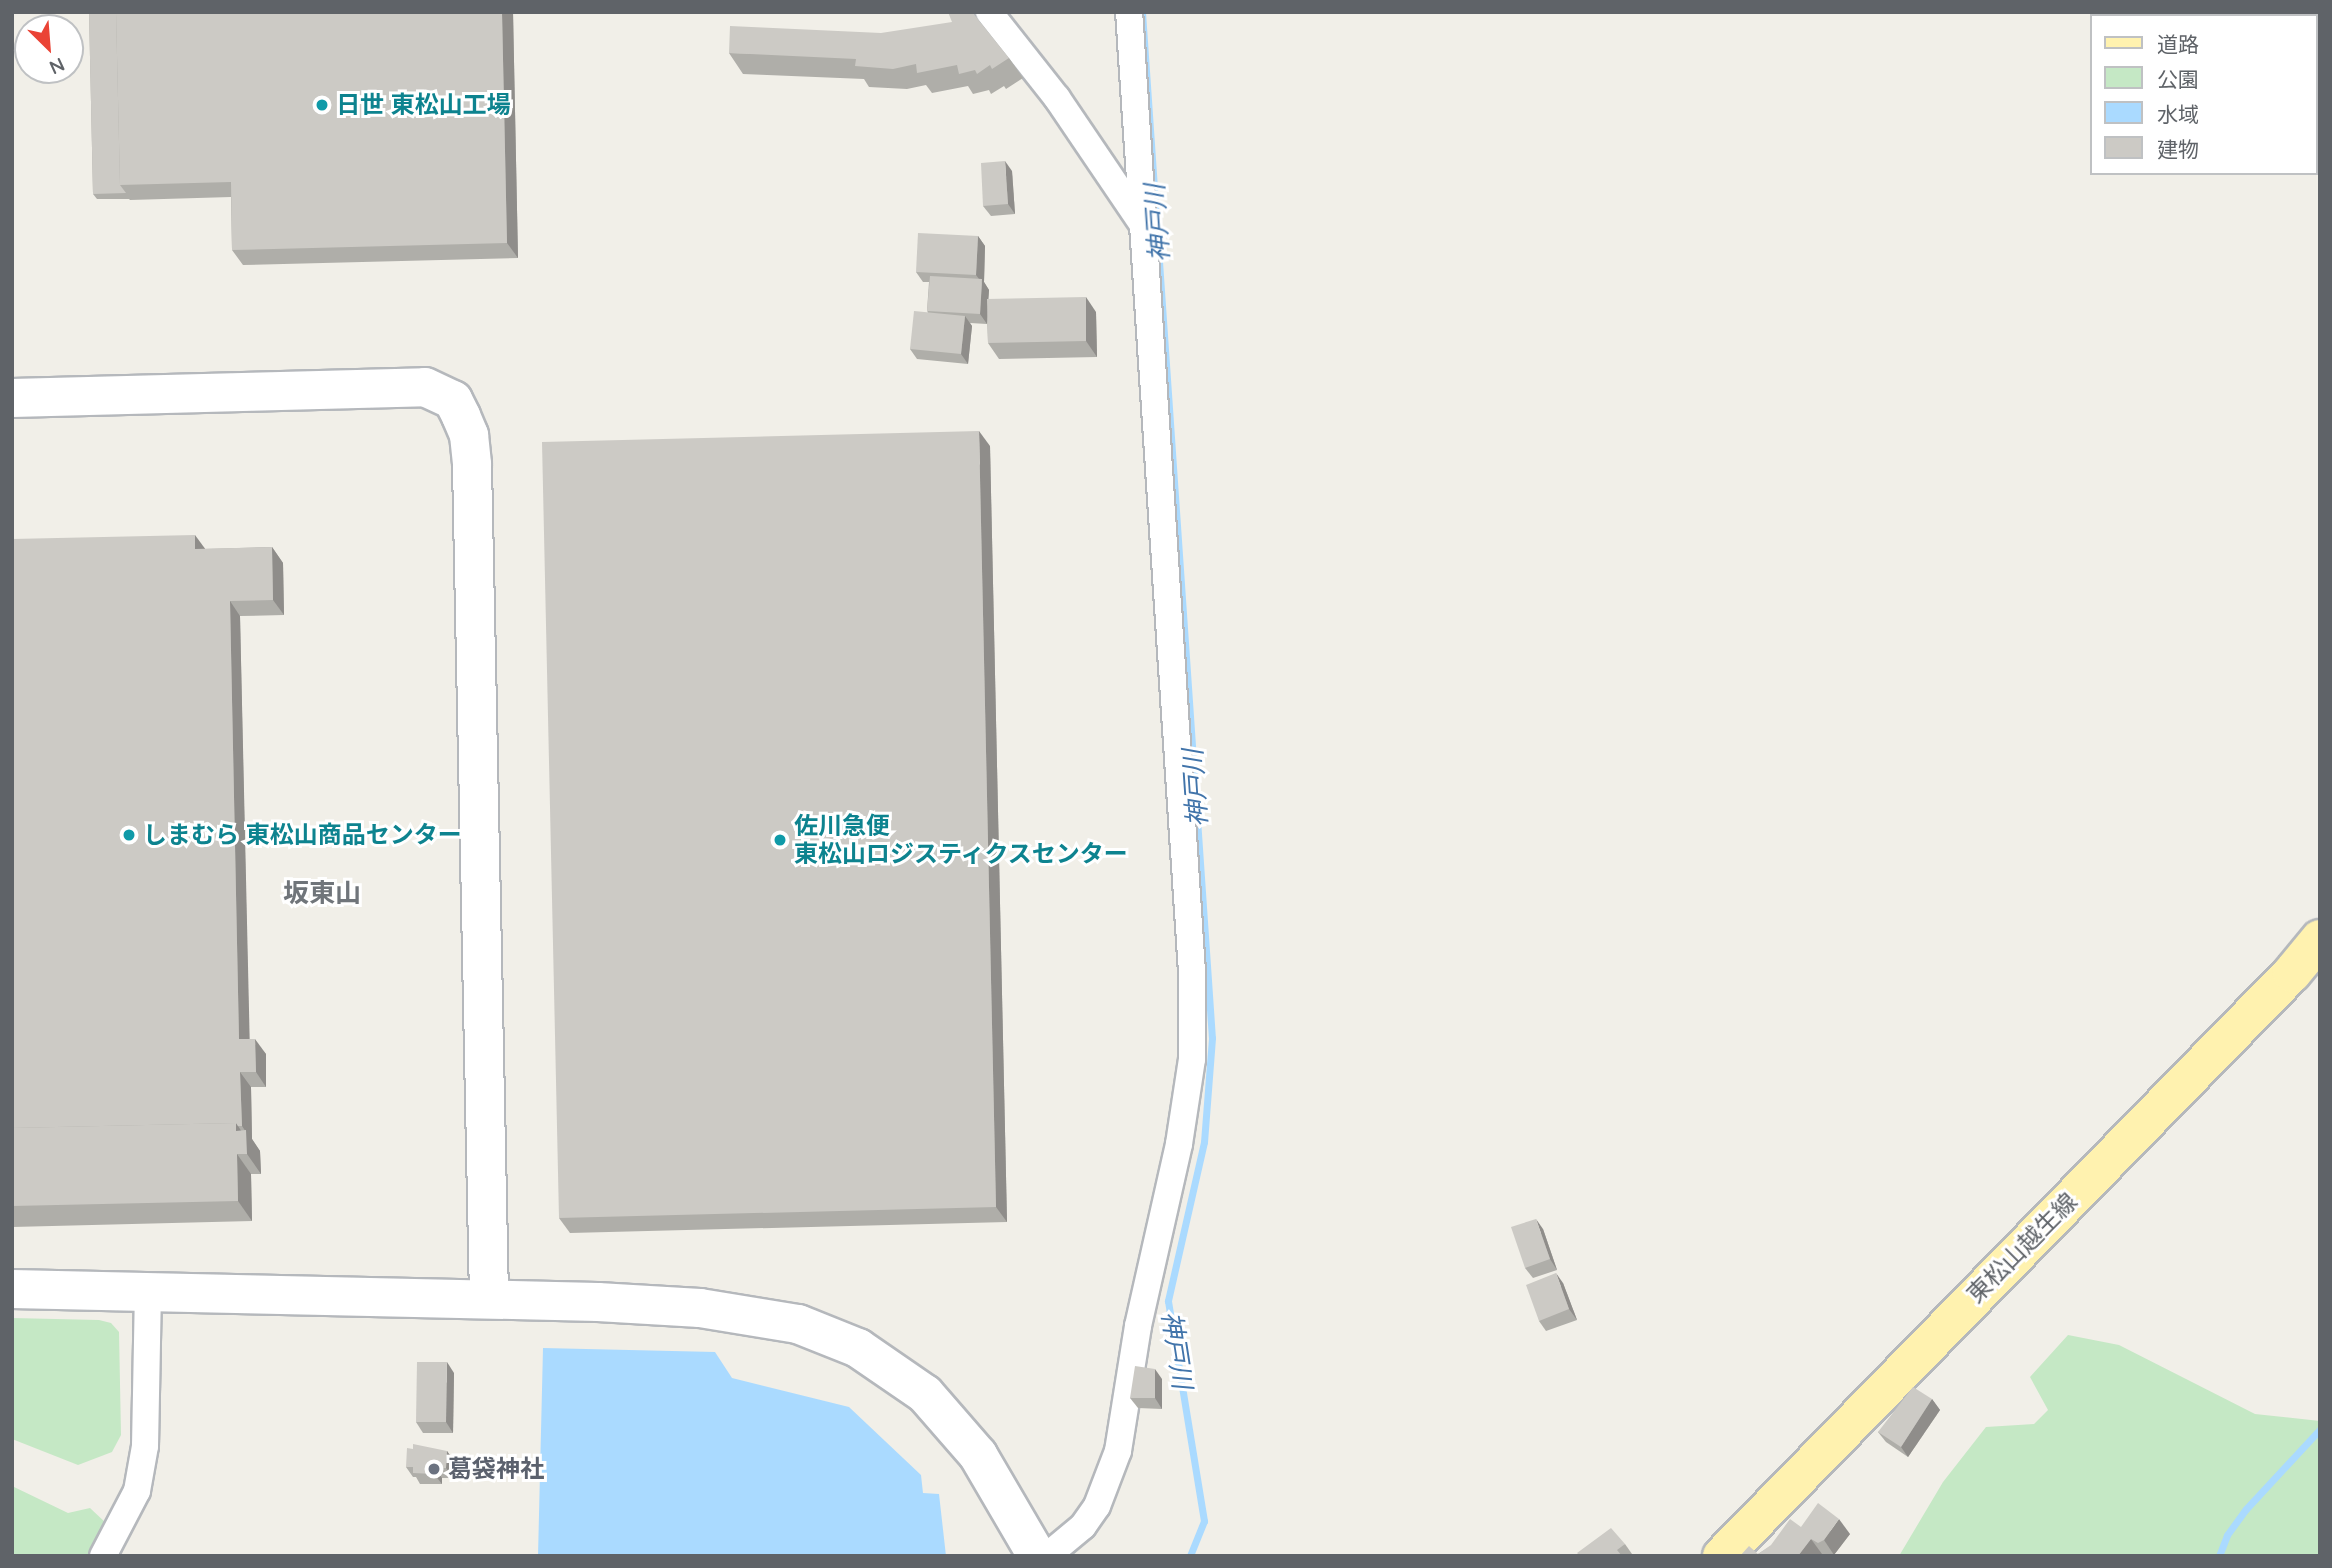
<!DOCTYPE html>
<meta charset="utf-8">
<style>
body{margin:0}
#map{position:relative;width:2332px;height:1568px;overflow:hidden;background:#f1efe8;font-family:Quicksand,"Noto Sans JP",sans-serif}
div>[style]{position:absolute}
.green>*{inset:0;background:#c5e8c5}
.water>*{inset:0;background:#aadaff}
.stream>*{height:7px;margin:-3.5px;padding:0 3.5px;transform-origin:3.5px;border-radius:3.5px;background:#aadaff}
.roads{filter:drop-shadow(2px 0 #b5b8bc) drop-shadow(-2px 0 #b5b8bc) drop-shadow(0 2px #b5b8bc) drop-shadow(0 -2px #b5b8bc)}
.street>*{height:26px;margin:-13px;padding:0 13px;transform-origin:13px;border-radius:13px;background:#fff}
.secondary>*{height:38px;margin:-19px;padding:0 19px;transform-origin:19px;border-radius:19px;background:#fff}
.primary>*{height:38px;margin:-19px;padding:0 19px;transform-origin:19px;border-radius:19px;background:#fff2af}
.wall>*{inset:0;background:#afaea9}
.shaded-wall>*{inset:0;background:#8f8d8a}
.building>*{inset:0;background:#cccac5}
.dots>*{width:19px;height:19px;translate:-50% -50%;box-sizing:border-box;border:4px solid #fff;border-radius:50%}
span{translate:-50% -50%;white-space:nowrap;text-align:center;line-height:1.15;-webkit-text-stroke:6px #fff;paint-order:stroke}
.culture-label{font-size:24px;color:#0d838f;font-weight:700}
.left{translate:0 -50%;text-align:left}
.street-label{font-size:24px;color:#5f6368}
.worship-label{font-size:24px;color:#5b616d;font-weight:700}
.water-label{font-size:26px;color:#4174aa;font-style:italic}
.neighbourhood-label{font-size:26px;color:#70757a;font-weight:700}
.frame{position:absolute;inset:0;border:14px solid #5f6368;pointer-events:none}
.legend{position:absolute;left:2090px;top:14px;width:228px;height:161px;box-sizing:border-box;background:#fff;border:2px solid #bfc1c3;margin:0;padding:9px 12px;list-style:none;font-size:21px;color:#5f6368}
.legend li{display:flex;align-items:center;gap:14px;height:35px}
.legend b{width:35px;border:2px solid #bfc1c3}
.north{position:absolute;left:14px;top:14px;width:70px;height:70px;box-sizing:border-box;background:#fff;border:2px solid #bfc1c3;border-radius:50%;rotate:155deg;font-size:19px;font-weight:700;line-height:28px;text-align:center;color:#5f6368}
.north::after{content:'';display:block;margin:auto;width:24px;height:32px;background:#ea4335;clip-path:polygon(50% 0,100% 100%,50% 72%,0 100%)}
</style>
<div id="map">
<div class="green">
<i style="clip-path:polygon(12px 1318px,99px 1320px,111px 1323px,119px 1332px,121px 1435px,112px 1452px,78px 1465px,12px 1439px)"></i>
<i style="clip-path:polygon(2068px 1335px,2119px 1345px,2255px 1414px,2320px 1421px,2320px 1556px,1899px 1556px,1943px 1482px,1986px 1427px,2034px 1424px,2048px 1410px,2030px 1377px)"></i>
<i style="clip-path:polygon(12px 1486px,68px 1513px,90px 1508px,107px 1524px,92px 1556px,12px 1556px)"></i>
</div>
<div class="water">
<i style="clip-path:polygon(543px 1348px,715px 1352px,732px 1378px,849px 1407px,921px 1475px,923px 1493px,939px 1494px,946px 1556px,538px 1556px)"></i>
</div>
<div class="stream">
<i style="left:1142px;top:12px;width:1028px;rotate:86.1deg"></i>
<i style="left:1212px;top:1038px;width:104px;rotate:94.4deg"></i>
<i style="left:1204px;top:1142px;width:163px;rotate:102.8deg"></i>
<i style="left:1168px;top:1301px;width:223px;rotate:80.7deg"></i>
<i style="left:1204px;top:1521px;width:38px;rotate:112deg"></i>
<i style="left:2219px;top:1556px;width:22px;rotate:-69deg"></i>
<i style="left:2227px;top:1535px;width:32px;rotate:-54deg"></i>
<i style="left:2246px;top:1509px;width:109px;rotate:-47.2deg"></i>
</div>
<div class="roads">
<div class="street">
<i style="left:989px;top:12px;width:110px;rotate:51.7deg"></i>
<i style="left:1057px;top:98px;width:157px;rotate:55.9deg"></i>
<i style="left:103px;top:1556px;width:73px;rotate:-62.4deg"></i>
<i style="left:137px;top:1491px;width:46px;rotate:-79.9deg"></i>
<i style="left:145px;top:1446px;width:156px;rotate:-88.9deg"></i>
<i style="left:1047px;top:1556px;width:47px;rotate:-39.8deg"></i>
<i style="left:1083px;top:1526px;width:24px;rotate:-55deg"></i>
<i style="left:1097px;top:1506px;width:59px;rotate:-69.1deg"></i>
<i style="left:1118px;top:1451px;width:127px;rotate:-80.9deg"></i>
<i style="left:1138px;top:1326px;width:187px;rotate:-77.3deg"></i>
<i style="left:1179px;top:1144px;width:86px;rotate:-81.3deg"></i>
<i style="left:1192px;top:1059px;width:87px;rotate:-90deg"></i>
<i style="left:1192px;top:972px;width:962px;rotate:-93.75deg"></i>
</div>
<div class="secondary">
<i style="left:12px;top:398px;width:413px;rotate:-1.5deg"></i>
<i style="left:425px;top:387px;width:31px;rotate:25deg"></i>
<i style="left:453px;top:400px;width:18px;rotate:63deg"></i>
<i style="left:461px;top:416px;width:21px;rotate:67deg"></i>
<i style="left:469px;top:435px;width:30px;rotate:84deg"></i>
<i style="left:472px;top:465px;width:832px;rotate:88.83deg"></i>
<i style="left:12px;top:1289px;width:586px;rotate:1.27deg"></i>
<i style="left:598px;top:1302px;width:102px;rotate:3.4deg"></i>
<i style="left:700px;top:1308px;width:99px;rotate:9.3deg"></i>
<i style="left:798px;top:1324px;width:65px;rotate:21.8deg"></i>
<i style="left:858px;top:1348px;width:81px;rotate:34.5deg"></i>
<i style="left:925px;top:1394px;width:81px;rotate:49deg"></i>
<i style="left:978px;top:1455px;width:117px;rotate:59.7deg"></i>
</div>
<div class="primary">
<i style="left:1722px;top:1556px;width:815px;rotate:-45.65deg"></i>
<i style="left:2292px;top:973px;width:44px;rotate:-50.5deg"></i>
</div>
</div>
<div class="wall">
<i style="clip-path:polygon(89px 12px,513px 12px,518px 258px,243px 265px,232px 250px,231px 197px,130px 200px,129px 199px,97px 199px,93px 194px)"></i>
<i style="clip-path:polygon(729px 53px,1009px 58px,1023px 78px,1006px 89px,1004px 86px,991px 94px,989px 90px,973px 94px,968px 86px,932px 93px,926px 85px,907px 89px,869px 87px,864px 79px,743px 74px)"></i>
<i style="clip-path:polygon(1012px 171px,1015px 214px,991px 216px,983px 206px)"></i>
<i style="clip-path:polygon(978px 236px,985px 246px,984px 282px,989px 290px,988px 299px,1096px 312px,1097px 357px,999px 359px,988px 343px,987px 315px,987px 324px,970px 323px,972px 326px,968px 364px,917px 359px,910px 349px,928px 312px,927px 311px,929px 282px,923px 282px,916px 272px)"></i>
<i style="clip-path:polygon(990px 446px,1007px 1222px,570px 1233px,559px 1218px)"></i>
<i style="clip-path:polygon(12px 539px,205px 549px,272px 547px,283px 563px,284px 615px,240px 616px,249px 1039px,266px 1054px,266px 1087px,251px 1087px,252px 1139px,260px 1151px,261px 1174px,251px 1174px,252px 1221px,12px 1227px)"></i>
<i style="clip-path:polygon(1543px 1229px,1557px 1270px,1533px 1278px,1525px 1268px)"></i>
<i style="clip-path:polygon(1563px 1283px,1577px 1320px,1546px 1331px,1539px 1321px)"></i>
<i style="clip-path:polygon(454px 1373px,453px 1433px,423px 1433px,416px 1422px)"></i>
<i style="clip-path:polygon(1162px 1379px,1162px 1409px,1138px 1408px,1130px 1398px)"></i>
<i style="clip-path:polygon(1932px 1399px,1940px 1410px,1908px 1457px,1886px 1442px,1878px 1432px)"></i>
<i style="clip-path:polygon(447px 1451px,454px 1461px,453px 1478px,442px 1478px,442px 1484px,420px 1484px,416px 1477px,413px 1477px,406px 1467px)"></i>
<i style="clip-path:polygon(1801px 1527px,1850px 1534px,1833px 1556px,1825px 1556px,1822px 1554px,1758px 1554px)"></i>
<i style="clip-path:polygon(1625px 1544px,1632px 1554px,1630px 1556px,1579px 1556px)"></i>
</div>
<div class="shaded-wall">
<i style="clip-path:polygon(502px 12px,513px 12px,518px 258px,507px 243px)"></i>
<i style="clip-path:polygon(1005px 161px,1012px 171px,1015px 214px,1008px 204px)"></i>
<i style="clip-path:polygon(978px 236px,985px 246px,984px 282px,989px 290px,987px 324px,980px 314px,982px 283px,976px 275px)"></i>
<i style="clip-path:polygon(1086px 297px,1096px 312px,1097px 357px,1086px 341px)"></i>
<i style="clip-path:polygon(965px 316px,972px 326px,968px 364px,961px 354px)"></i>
<i style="clip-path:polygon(979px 431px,990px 446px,1007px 1222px,996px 1207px)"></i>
<i style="clip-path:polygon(195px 535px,206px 550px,195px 549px)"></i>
<i style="clip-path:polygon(272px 547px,283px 563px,284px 615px,273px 600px)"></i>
<i style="clip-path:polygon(230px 601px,240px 616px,250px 1054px,239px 1039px)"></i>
<i style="clip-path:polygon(255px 1039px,266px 1054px,266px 1087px,256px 1072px)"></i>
<i style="clip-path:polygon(240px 1072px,251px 1087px,252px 1139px,260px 1151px,261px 1174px,247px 1154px,236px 1131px,236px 1123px,246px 1138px,246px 1132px,242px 1126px)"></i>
<i style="clip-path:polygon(237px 1154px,251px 1174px,252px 1221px,238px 1201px)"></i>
<i style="clip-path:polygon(1536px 1219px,1543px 1229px,1557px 1270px,1550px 1259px)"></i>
<i style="clip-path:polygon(1556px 1273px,1563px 1283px,1577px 1320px,1569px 1309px)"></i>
<i style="clip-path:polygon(447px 1362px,454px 1373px,453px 1433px,446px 1422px)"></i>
<i style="clip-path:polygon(1155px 1369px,1162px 1379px,1162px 1409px,1155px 1398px)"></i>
<i style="clip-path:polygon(1932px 1399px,1940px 1410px,1908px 1457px,1901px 1447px)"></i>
<i style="clip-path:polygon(447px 1451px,454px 1461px,453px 1478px,446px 1468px)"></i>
<i style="clip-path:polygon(435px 1468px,442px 1478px,442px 1484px,434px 1474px)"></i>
<i style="clip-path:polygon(1839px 1519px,1850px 1534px,1834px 1555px,1824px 1540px)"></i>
<i style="clip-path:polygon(1811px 1539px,1822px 1554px,1821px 1556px,1798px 1556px)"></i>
</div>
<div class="building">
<i style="clip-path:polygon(89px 12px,116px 12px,120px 185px,126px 193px,93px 194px)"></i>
<i style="clip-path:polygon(116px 12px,502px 12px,507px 243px,232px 250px,231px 182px,120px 185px)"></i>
<i style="clip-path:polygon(948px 12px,972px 12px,1009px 58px,992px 69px,990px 65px,977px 74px,975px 70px,959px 74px,957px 65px,917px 73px,916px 64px,893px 69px,855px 66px,856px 59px,729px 53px,730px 26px,881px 33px,952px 22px)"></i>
<i style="clip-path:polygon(1005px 161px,1008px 204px,983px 206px,981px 163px)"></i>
<i style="clip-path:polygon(918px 233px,978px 236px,976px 275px,916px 272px)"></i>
<i style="clip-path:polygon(930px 276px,982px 279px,980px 314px,927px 311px)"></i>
<i style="clip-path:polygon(1086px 297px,1086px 341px,988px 343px,987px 299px)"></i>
<i style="clip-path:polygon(914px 311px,965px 316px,961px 354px,910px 349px)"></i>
<i style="clip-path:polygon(979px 431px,996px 1207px,559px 1218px,542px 442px)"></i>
<i style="clip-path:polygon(195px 535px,195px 549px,272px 547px,273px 600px,230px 601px,239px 1039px,255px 1039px,256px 1072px,240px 1072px,242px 1126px,238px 1126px,236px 1123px,12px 1128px,12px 539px)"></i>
<i style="clip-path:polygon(236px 1123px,236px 1131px,246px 1130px,247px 1154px,237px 1154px,238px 1201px,12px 1206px,12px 1128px)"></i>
<i style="clip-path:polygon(1536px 1219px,1550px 1259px,1525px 1268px,1511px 1227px)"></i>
<i style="clip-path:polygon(1556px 1273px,1569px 1309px,1539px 1321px,1526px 1285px)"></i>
<i style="clip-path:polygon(417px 1362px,447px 1362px,446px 1422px,416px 1422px)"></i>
<i style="clip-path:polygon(1135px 1366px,1155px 1369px,1155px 1398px,1130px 1398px)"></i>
<i style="clip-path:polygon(1913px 1387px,1932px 1399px,1901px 1447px,1878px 1432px)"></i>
<i style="clip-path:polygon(413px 1444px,447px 1451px,446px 1468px,435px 1468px,434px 1474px,413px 1473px,413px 1467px,406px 1467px,407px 1448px,413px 1449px)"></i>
<i style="clip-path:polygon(1818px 1503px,1839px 1519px,1824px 1540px,1818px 1543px,1811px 1539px,1798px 1556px,1740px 1556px,1749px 1546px,1758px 1554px,1771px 1545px,1790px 1519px,1801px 1527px)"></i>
<i style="clip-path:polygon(1611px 1528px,1625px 1544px,1617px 1550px,1622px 1556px,1580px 1556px,1577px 1553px)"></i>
</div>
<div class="dots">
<i style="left:322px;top:105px;background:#0f9aa8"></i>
<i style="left:129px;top:835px;background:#0f9aa8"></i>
<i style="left:780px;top:840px;background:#0f9aa8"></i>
<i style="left:434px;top:1469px;background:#6b7280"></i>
</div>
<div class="culture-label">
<span class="left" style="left:336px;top:105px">日世 東松山工場</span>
<span class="left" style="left:794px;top:840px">佐川急便<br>東松山ロジスティクスセンター</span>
<span class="left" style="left:143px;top:835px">しまむら 東松山商品センター</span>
</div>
<div class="street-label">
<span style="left:2022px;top:1248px;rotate:-45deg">東松山越生線</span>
</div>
<div class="worship-label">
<span class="left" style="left:448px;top:1469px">葛袋神社</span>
</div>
<div class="water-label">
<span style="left:1157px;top:223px;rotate:-94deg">神戸川</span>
<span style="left:1195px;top:788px;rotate:-94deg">神戸川</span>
<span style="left:1177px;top:1350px;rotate:81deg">神戸川</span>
</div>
<div class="neighbourhood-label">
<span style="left:322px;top:893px">坂東山</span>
</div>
<div class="frame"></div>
<ul class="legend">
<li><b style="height:9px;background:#fff2af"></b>道路</li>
<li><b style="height:19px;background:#c5e8c5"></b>公園</li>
<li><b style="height:19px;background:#aadaff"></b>水域</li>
<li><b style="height:19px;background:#cccac5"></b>建物</li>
</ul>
<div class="north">N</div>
</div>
